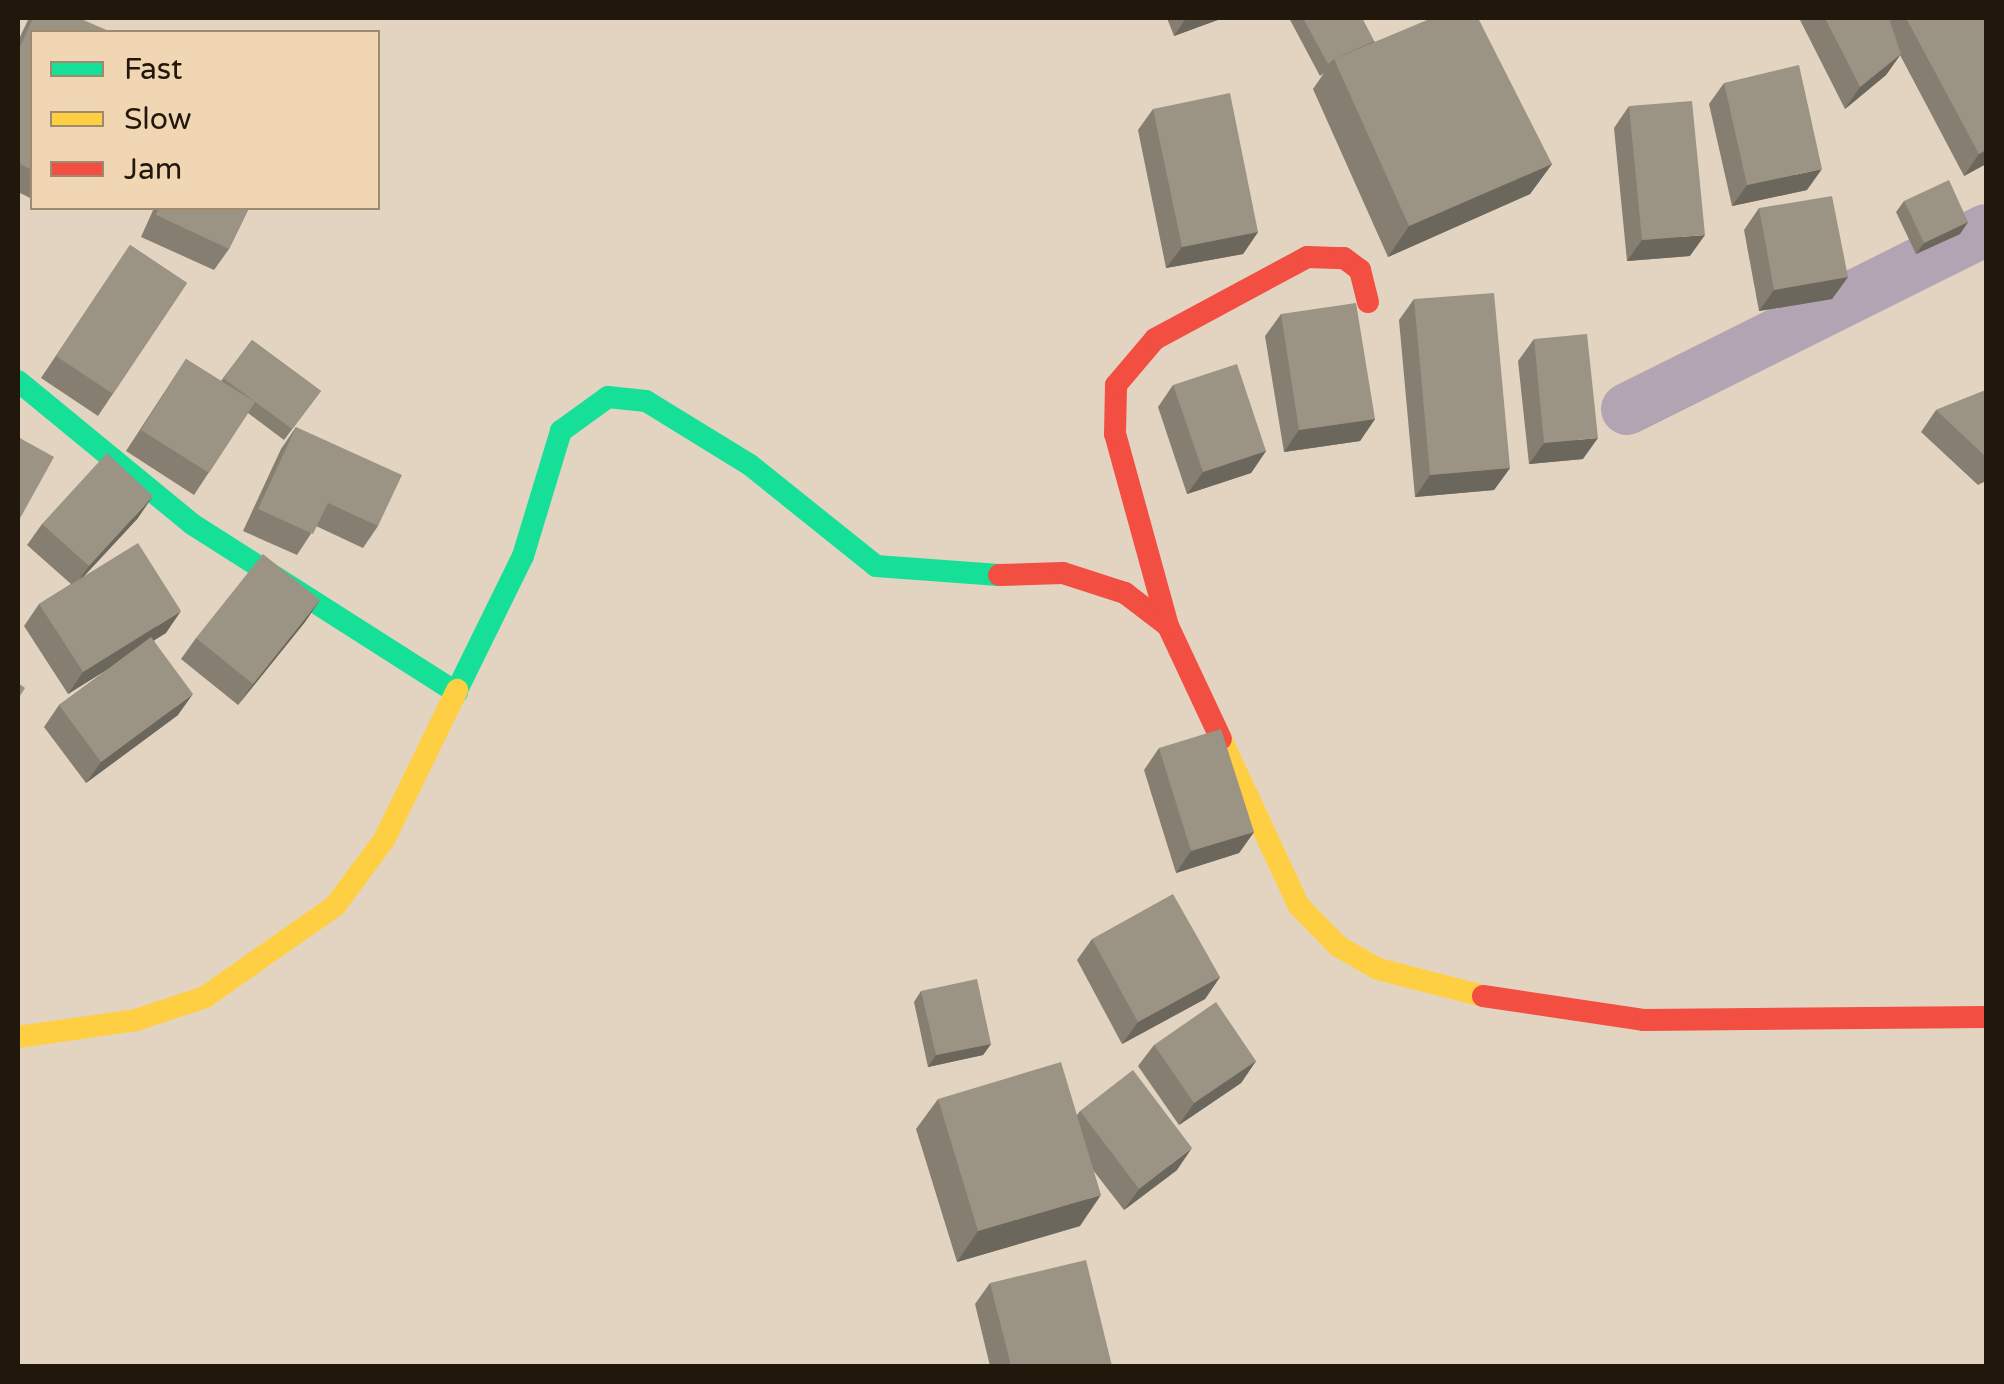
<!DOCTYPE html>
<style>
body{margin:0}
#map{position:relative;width:2004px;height:1384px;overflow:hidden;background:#e3d4c1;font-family:"Varela Round",sans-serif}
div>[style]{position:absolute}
.street>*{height:52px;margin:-26px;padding:0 26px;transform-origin:26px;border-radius:26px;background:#b2a4b3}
.fast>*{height:22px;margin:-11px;padding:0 11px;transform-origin:11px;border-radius:11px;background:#16e098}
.slow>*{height:22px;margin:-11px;padding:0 11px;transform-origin:11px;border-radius:11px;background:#ffcf43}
.jam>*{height:22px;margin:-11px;padding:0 11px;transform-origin:11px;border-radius:11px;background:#f24e42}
.wall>*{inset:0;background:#857e71}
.shaded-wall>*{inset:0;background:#6c675c}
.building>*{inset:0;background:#9b9383}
span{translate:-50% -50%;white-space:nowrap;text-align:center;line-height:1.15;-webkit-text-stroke:8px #f1d6b3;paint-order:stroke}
.frame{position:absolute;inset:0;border:20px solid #21170a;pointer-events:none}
.legend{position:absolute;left:30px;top:30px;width:350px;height:180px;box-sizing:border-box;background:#f1d6b3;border:2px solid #9e8a6f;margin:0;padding:12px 18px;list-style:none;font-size:30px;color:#21170a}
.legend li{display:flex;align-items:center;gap:20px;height:50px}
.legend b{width:50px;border:2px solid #9e8a6f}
</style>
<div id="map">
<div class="street">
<i style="left:1627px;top:409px;width:401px;rotate:-26.5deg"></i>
</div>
<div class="fast">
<i style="left:18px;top:381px;width:225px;rotate:39.4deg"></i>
<i style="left:192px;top:524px;width:314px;rotate:32.5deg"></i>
<i style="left:457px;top:690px;width:149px;rotate:-63.8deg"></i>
<i style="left:523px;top:556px;width:131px;rotate:-73.1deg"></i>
<i style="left:561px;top:431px;width:58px;rotate:-35.9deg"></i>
<i style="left:608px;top:397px;width:38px;rotate:6deg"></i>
<i style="left:646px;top:401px;width:122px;rotate:31.6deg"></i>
<i style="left:750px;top:465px;width:161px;rotate:38.7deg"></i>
<i style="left:876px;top:566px;width:123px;rotate:4.2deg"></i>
</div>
<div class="slow">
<i style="left:1221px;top:739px;width:184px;rotate:65deg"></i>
<i style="left:1299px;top:906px;width:56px;rotate:45.7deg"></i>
<i style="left:1338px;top:946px;width:46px;rotate:29.9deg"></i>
<i style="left:1378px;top:969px;width:108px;rotate:14.4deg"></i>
<i style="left:18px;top:1037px;width:119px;rotate:-8.2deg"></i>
<i style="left:136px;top:1020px;width:73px;rotate:-18.4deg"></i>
<i style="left:205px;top:997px;width:159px;rotate:-35deg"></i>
<i style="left:335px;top:906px;width:82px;rotate:-53.4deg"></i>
<i style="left:384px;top:840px;width:167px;rotate:-64deg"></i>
</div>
<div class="jam">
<i style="left:999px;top:575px;width:64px;rotate:-1.8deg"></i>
<i style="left:1063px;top:573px;width:65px;rotate:17.9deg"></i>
<i style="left:1125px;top:593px;width:54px;rotate:37.5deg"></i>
<i style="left:1221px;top:739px;width:125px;rotate:-115.1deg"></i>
<i style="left:1168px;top:626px;width:199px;rotate:-105.4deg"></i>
<i style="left:1115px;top:434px;width:49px;rotate:-88.8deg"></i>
<i style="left:1116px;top:385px;width:60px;rotate:-49.7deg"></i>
<i style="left:1155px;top:339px;width:173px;rotate:-28.3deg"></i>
<i style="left:1307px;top:257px;width:37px;rotate:2deg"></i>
<i style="left:1344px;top:258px;width:20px;rotate:37deg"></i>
<i style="left:1360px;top:270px;width:33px;rotate:76deg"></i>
<i style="left:1483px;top:996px;width:162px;rotate:8.5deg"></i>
<i style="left:1643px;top:1020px;width:343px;rotate:-0.5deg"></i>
</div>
<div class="wall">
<i style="clip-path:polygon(29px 18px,79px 18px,32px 32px,32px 199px,18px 192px,18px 41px)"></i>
<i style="clip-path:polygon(1167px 18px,1223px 18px,1174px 36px)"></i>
<i style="clip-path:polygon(1289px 18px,1362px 18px,1374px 41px,1552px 164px,1530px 194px,1388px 257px,1313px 89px,1324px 73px,1320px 76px)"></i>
<i style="clip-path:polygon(1799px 18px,1984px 18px,1986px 164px,1964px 176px,1900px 55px,1886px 75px,1845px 109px)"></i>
<i style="clip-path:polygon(1724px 83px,1807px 190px,1732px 206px,1709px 104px)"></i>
<i style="clip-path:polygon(1629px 106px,1690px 256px,1627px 261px,1614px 128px)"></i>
<i style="clip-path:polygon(1153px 109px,1258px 232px,1243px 254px,1166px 268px,1138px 130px)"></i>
<i style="clip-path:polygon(1904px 201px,1968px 222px,1960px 234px,1916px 254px,1896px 212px)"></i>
<i style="clip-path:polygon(154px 208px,249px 208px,229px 249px,214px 270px,141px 237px)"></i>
<i style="clip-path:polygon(1759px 208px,1848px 277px,1832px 299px,1759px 311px,1744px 230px)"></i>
<i style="clip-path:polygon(130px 245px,187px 283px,98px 416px,41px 378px)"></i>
<i style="clip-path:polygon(1414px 299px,1510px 468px,1494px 490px,1415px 497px,1399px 320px)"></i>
<i style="clip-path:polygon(1281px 314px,1375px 419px,1360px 441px,1284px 452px,1265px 336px)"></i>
<i style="clip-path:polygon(1534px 339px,1583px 459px,1529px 464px,1518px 361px)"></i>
<i style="clip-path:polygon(252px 340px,321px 391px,284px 440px,248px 413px,194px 495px,126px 451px,186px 359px,221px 381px)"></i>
<i style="clip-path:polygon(1173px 385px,1266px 451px,1251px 473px,1187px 494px,1158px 407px)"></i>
<i style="clip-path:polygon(1986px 390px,1986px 481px,1978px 485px,1921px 432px,1936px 410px)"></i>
<i style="clip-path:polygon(296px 427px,378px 526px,363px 548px,316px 526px,297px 555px,243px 531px,281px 449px)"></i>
<i style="clip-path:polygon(138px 518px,84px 576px,166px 633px,154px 640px,178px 715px,86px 783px,44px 727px,59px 705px,111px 667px,68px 694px,24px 626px,39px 604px,71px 584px,27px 545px,42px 524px)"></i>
<i style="clip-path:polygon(320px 600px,305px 622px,238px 705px,181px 659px,196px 638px)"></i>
<i style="clip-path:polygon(1159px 748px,1254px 832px,1239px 853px,1176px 873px,1144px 770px)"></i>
<i style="clip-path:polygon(1092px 939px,1220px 977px,1205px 999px,1122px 1044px,1077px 960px)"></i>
<i style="clip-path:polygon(921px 991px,991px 1044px,983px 1055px,928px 1067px,914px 1002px)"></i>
<i style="clip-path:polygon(1154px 1045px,1256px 1061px,1241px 1083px,1179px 1125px,1138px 1066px)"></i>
<i style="clip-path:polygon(938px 1099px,1077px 1115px,1080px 1111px,1177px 1170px,1124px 1210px,1093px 1170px,1080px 1226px,957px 1262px,916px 1129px)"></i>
<i style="clip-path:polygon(990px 1283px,1112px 1366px,990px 1366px,975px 1304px)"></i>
</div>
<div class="shaded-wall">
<i style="clip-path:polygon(1186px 18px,1223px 18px,1174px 36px)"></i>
<i style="clip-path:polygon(1901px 54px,1886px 75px,1845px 109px,1860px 87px)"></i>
<i style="clip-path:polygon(1986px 150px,1986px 164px,1964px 176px,1979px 154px)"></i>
<i style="clip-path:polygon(1552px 164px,1530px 194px,1388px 257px,1409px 226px)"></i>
<i style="clip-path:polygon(1822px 169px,1807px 190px,1732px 206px,1747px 185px)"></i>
<i style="clip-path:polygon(1968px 222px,1960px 234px,1916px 254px,1924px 243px)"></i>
<i style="clip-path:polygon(1258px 232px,1243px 254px,1166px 268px,1182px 247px)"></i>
<i style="clip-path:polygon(1705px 235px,1690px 256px,1627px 261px,1642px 240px)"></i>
<i style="clip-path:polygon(1848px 277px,1832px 299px,1759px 311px,1774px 290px)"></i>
<i style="clip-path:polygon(1375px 419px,1360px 441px,1284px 452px,1299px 430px)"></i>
<i style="clip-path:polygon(1598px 438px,1583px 459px,1529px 464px,1544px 443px)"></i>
<i style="clip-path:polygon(1266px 451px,1251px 473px,1187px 494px,1203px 472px)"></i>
<i style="clip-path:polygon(1510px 468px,1494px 490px,1415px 497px,1430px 475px)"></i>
<i style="clip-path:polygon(153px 496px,138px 518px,74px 587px,89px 566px)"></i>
<i style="clip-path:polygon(320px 600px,305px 622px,238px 705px,253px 684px)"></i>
<i style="clip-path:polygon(181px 611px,166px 633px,68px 694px,83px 672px)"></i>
<i style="clip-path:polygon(193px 694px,178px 715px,86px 783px,101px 762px)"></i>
<i style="clip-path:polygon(1254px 832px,1239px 853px,1176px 873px,1191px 851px)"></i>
<i style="clip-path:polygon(1220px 977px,1205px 999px,1122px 1044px,1138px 1022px)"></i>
<i style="clip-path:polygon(991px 1044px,983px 1055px,928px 1067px,936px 1055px)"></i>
<i style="clip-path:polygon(1256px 1061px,1241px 1083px,1179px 1125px,1194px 1103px)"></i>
<i style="clip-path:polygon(1192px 1148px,1177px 1170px,1124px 1210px,1139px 1189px)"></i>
<i style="clip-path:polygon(1101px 1195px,1080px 1226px,957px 1262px,978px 1231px)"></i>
</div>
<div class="building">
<i style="clip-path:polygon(33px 18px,79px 18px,111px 32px,32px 32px,32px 170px,18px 163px,18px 51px)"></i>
<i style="clip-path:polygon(1303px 18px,1362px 18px,1374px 41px,1334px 59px,1328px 64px)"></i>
<i style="clip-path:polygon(1432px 18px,1478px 18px,1552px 164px,1409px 226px,1334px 59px)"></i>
<i style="clip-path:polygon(1825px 18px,1889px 18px,1901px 54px,1860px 87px)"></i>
<i style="clip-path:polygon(1906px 18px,1984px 18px,1986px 22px,1986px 150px,1979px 154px)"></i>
<i style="clip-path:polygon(1799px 65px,1822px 169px,1747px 185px,1724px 83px)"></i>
<i style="clip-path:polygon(1230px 93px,1258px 232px,1182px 247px,1153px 109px)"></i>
<i style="clip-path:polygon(1692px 101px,1705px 235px,1642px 240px,1629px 106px)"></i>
<i style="clip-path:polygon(1949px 180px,1968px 222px,1924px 243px,1904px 201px)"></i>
<i style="clip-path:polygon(1832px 196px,1848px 277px,1774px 290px,1759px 208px)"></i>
<i style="clip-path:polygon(159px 208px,249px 208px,229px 249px,156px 215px)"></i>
<i style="clip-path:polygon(130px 245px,187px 283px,113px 394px,56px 356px)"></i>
<i style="clip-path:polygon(1494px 293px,1510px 468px,1430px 475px,1414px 299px)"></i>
<i style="clip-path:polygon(1356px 303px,1375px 419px,1299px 430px,1281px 314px)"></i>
<i style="clip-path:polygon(1587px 334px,1598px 438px,1544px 443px,1534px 339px)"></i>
<i style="clip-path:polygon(252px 340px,321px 391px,292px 429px,223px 378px)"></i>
<i style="clip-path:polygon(186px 359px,255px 402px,209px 473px,141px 430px)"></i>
<i style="clip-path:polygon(1237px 364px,1266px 451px,1203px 472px,1173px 385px)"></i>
<i style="clip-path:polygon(1986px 390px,1986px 457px,1936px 410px)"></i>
<i style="clip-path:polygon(296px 427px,402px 475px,378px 526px,328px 503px,313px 534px,258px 509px)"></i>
<i style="clip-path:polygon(18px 437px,54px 457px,18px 522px)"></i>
<i style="clip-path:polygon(107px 453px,153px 496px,89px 566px,42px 524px)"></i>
<i style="clip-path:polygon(138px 543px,181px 611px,83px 672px,39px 604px)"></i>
<i style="clip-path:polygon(263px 554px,320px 600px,253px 684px,196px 638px)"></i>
<i style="clip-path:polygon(151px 637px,193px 694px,101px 762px,59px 705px)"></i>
<i style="clip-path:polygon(18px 683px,25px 688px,18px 699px)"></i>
<i style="clip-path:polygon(1221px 729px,1254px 832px,1191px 851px,1159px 748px)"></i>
<i style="clip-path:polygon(1173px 894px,1220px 977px,1138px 1022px,1092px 939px)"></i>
<i style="clip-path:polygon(977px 979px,991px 1044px,936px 1055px,921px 991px)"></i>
<i style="clip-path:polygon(1216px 1002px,1256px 1061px,1194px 1103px,1154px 1045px)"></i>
<i style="clip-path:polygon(1061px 1062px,1101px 1195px,978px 1231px,938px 1099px)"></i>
<i style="clip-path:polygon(1133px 1070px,1192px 1148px,1139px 1189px,1080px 1111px)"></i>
<i style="clip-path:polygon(1086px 1260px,1112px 1366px,1011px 1366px,990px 1283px)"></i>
</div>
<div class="frame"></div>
<ul class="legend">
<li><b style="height:12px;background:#16e098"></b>Fast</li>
<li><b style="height:12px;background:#ffcf43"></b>Slow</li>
<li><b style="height:12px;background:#f24e42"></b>Jam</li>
</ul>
</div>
